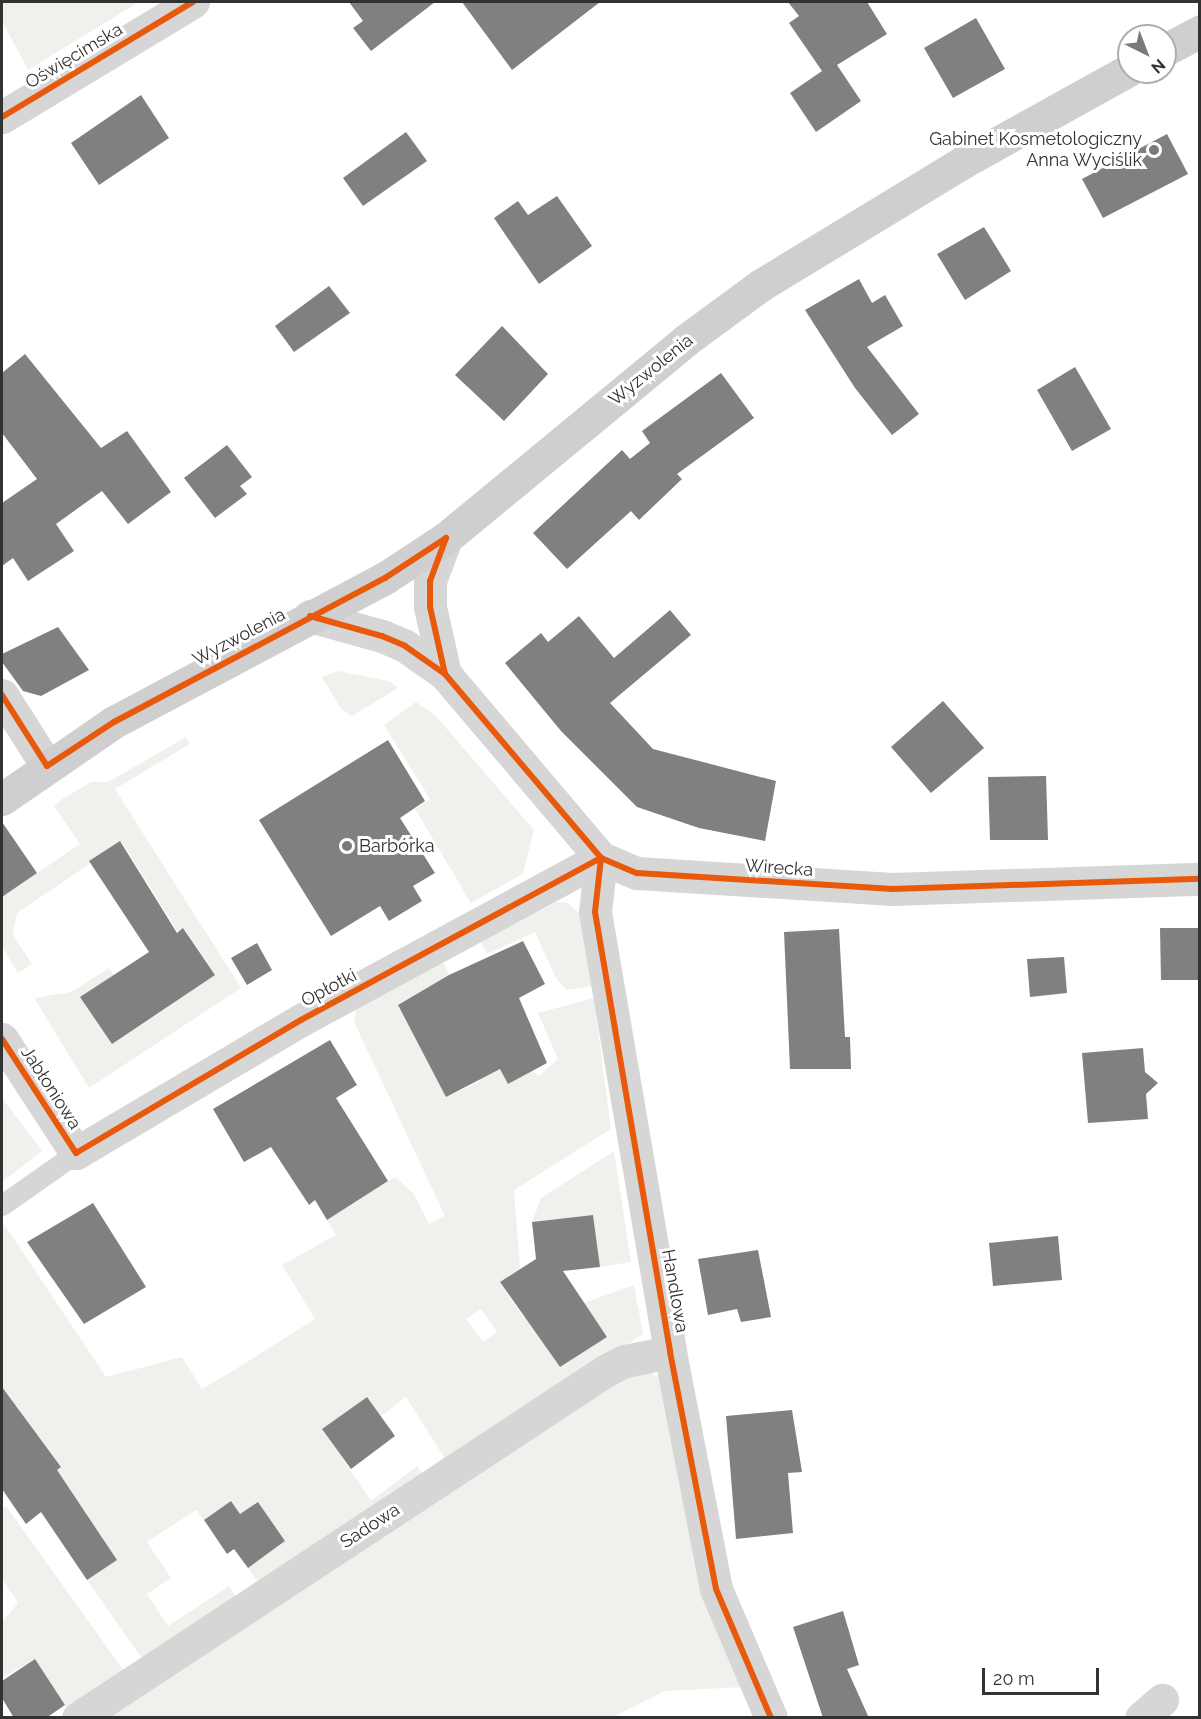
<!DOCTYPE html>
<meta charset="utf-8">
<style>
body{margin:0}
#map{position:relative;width:1201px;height:1719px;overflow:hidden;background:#fff;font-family:Raleway,sans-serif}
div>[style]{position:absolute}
.green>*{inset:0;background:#eff2ec}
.building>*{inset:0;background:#808080}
.lane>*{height:21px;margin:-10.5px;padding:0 10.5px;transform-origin:10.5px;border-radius:10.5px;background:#d6d6d6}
.street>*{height:33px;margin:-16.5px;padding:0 16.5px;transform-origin:16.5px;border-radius:16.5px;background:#d6d6d6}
.secondary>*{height:33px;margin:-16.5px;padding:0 16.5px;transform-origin:16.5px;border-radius:16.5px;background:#cfcfcf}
.cycleway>*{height:6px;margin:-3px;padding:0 3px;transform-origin:3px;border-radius:3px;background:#e8590c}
.dots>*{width:16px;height:16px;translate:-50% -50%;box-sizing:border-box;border:3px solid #fff;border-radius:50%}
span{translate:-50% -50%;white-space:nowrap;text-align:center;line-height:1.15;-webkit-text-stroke:6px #fff;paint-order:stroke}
.street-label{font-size:18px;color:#323232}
.poi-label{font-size:18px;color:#323232}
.right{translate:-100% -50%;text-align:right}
.left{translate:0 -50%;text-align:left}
.frame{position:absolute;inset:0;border:3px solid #323232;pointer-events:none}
.north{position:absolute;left:1117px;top:24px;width:60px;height:60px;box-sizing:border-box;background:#fff;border:2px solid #adadad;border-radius:50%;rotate:138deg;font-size:16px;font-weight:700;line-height:24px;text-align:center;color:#323232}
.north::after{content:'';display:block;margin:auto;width:21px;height:27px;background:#7a7a7a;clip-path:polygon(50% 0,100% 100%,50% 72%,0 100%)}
.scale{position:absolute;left:982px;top:1668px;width:117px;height:27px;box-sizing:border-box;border:3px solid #323232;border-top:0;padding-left:8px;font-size:18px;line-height:21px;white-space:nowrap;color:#323232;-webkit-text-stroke:4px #fff;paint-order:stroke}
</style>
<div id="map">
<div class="green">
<i style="clip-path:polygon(2px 2px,139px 2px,28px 70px,2px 21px)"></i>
<i style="clip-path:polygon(338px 671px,389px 681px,398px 688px,352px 716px,341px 709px,322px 677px)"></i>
<i style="clip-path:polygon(416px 702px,435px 715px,534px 830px,523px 874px,471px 903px,415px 809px,430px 799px,384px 725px)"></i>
<i style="clip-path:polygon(186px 737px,190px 744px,115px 789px,241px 988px,89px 1088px,34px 998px,71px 992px,109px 968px,114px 975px,81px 997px,215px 974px,184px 928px,178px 932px,122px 842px,17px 913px,13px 935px,32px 964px,18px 973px,2px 947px,2px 897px,80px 844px,54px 806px,62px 799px,91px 782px,108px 782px)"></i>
<i style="clip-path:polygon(557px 902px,568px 903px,581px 915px,593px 986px,567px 990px,557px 980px,535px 932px,487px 954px,480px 941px)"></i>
<i style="clip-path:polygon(evenodd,442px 960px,449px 975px,429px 1059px,446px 1097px,481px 1081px,472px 1059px,532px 1071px,539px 1076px,558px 1059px,538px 1013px,594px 998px,611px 1129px,514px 1190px,520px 1269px,500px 1283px,524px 1318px,552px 1298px,536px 1331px,560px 1367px,607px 1337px,597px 1322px,575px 1306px,634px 1285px,643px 1334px,447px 1462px,406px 1397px,381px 1416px,366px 1397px,323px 1429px,371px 1501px,417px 1466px,424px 1476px,259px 1583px,248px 1568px,285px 1541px,258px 1502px,240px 1514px,231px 1501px,204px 1520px,196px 1510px,147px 1542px,171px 1578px,147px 1594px,168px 1626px,229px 1586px,237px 1598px,143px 1660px,87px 1580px,117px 1560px,78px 1501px,33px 1487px,61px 1467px,2px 1387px,2px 1221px,106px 1377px,182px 1357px,202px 1389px,234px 1370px,315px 1319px,282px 1265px,336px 1235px,327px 1220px,395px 1177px,413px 1193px,429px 1224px,445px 1216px,354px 1022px,357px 1003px,442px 960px,481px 1309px,497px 1332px,483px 1342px,466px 1319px,481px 1309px)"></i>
<i style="clip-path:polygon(2px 1098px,42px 1151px,2px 1182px)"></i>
<i style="clip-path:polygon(614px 1151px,631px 1262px,600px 1267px,593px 1215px,532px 1222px,541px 1198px)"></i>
<i style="clip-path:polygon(633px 1372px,649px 1372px,660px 1378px,744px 1687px,665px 1691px,611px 1718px,103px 1718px)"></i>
<i style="clip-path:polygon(6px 1506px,124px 1671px,67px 1709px,35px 1659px,2px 1678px,2px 1622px,18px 1603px,2px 1578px,2px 1509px)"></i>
</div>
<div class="building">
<i style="clip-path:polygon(349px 2px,435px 2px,371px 51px,353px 28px,363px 21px)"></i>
<i style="clip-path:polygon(462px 2px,600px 2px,512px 70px)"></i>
<i style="clip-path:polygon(788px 2px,867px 2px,887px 34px,837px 65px,861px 101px,816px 132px,790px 93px,822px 71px,789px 23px,799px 16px)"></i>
<i style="clip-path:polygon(976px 18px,1005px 69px,953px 98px,924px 48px)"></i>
<i style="clip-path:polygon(141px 95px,169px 138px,99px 185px,71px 143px)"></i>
<i style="clip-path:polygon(406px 132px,427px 161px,363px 206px,343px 178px)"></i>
<i style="clip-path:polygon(1167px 134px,1188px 174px,1103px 218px,1082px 179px)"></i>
<i style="clip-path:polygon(557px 196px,592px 246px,539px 284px,494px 218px,518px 201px,528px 215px)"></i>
<i style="clip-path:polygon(984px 227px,1011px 271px,965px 300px,937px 254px)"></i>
<i style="clip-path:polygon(859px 279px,872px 303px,885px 295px,903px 326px,867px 347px,919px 414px,892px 435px,855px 388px,805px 310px)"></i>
<i style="clip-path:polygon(329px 286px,350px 313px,294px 352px,275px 326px)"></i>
<i style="clip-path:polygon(502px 326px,548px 374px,504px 421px,455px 375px)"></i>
<i style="clip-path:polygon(25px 354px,101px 448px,127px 431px,171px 492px,128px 524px,102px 491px,56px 524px,74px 551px,28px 581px,13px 558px,2px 566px,2px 503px,37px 479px,2px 433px,2px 373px)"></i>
<i style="clip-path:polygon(1075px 367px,1111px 429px,1072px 451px,1037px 390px)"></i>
<i style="clip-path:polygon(721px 373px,754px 418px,677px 474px,682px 479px,639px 520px,631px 511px,567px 569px,533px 533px,622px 450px,630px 459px,650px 443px,642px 431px)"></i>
<i style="clip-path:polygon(227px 445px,252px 477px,240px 486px,247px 494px,215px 518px,184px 478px)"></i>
<i style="clip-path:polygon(670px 610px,691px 635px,610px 703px,653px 749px,776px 781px,765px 841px,699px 828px,637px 807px,561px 731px,505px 663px,541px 633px,548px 642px,579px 616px,614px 658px)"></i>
<i style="clip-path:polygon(58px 627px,89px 670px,41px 696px,23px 691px,2px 662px,2px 654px)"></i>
<i style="clip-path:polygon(943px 701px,984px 748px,931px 793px,891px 747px)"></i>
<i style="clip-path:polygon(388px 740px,425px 801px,400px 818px,435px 873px,413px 886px,422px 901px,389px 921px,380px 906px,331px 936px,259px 820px)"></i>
<i style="clip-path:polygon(1046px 776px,1048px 840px,990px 840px,988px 777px)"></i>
<i style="clip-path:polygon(2px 822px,37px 873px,2px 897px)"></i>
<i style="clip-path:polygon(120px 841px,177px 933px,183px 928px,215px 975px,112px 1044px,80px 997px,149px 952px,89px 861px)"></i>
<i style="clip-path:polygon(1160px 928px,1200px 928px,1200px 980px,1161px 980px)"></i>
<i style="clip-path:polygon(839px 929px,845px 1037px,850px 1037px,851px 1069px,790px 1069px,784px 932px)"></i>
<i style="clip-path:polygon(523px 941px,545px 984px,519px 998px,547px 1063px,508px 1084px,500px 1069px,446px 1097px,398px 1005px,449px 975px)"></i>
<i style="clip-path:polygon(257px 943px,272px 970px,247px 985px,231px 958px)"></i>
<i style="clip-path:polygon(1064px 957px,1067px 993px,1030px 997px,1027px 959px)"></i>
<i style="clip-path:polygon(330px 1040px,357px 1085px,336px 1098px,388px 1181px,327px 1220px,315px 1200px,309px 1205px,271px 1147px,244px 1162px,213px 1109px)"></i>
<i style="clip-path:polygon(1143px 1048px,1145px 1072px,1158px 1083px,1146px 1094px,1148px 1119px,1088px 1123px,1082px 1053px)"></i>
<i style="clip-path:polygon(93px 1203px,146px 1287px,84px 1324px,27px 1242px)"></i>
<i style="clip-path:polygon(593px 1215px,600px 1267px,563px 1271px,607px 1337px,560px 1367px,500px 1282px,536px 1259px,532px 1222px)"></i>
<i style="clip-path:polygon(1058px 1236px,1062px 1280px,993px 1286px,989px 1243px)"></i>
<i style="clip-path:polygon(758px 1250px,771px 1317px,741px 1322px,737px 1309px,708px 1315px,698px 1259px)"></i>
<i style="clip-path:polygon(2px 1387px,61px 1467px,57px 1470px,117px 1560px,87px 1580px,41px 1512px,26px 1524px,2px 1489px)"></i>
<i style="clip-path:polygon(367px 1397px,395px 1436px,351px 1469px,322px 1429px)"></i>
<i style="clip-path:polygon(792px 1410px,802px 1472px,788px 1473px,793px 1533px,736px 1539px,726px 1416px)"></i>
<i style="clip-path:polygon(231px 1501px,240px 1514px,258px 1502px,285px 1541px,248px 1568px,234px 1549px,227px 1554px,204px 1520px)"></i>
<i style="clip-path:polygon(843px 1611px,859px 1665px,847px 1669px,869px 1718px,823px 1718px,793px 1627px)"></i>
<i style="clip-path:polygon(35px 1659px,65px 1705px,46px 1718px,14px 1718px,2px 1698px,2px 1681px)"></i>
</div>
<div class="lane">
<i style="left:2px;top:1205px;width:90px;rotate:-35.1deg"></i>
</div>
<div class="street">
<i style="left:2px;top:117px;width:223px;rotate:-31.1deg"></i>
<i style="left:310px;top:616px;width:75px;rotate:15.5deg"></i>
<i style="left:382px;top:636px;width:25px;rotate:23deg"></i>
<i style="left:405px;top:646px;width:49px;rotate:35deg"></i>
<i style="left:445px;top:674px;width:241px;rotate:49.7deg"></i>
<i style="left:601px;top:858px;width:39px;rotate:23deg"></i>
<i style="left:637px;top:873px;width:256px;rotate:3.6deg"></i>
<i style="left:892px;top:889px;width:308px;rotate:-1.9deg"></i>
<i style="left:445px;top:674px;width:69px;rotate:-102.6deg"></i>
<i style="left:430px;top:607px;width:26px;rotate:-90deg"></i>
<i style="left:430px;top:581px;width:46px;rotate:-69.6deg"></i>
<i style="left:2px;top:695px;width:84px;rotate:57.6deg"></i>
<i style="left:601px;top:858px;width:54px;rotate:96.3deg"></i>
<i style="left:595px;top:912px;width:446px;rotate:80.3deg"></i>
<i style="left:670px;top:1352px;width:241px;rotate:79deg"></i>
<i style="left:716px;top:1589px;width:140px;rotate:66.9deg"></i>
<i style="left:2px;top:1039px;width:136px;rotate:57deg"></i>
<i style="left:76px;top:1153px;width:261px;rotate:-30.6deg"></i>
<i style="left:301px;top:1020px;width:341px;rotate:-28.4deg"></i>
<i style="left:78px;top:1718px;width:631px;rotate:-33.36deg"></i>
<i style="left:605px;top:1371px;width:22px;rotate:-27deg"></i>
<i style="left:625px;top:1361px;width:46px;rotate:-11.3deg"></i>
<i style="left:1141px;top:1718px;width:28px;rotate:-41deg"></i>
</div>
<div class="secondary">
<i style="left:1165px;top:50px;width:40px;rotate:-28deg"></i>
<i style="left:2px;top:799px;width:136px;rotate:-34.5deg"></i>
<i style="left:114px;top:722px;width:307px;rotate:-28deg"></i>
<i style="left:385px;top:578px;width:73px;rotate:-33.3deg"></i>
<i style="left:446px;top:538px;width:311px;rotate:-39.5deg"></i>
<i style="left:686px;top:340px;width:93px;rotate:-36.3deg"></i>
<i style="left:761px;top:285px;width:237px;rotate:-31.3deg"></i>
<i style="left:963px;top:162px;width:190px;rotate:-29deg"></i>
</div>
<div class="cycleway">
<i style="left:2px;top:117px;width:223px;rotate:-31.1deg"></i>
<i style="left:310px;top:616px;width:75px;rotate:15.5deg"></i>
<i style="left:382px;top:636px;width:25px;rotate:23deg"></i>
<i style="left:405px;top:646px;width:49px;rotate:35deg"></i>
<i style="left:445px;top:674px;width:241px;rotate:49.7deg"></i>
<i style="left:601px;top:858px;width:39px;rotate:23deg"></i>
<i style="left:637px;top:873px;width:256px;rotate:3.6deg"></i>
<i style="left:892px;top:889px;width:308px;rotate:-1.9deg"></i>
<i style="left:445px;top:674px;width:69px;rotate:-102.6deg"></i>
<i style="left:430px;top:607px;width:26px;rotate:-90deg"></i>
<i style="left:430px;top:581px;width:46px;rotate:-69.6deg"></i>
<i style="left:2px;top:695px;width:84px;rotate:57.6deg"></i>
<i style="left:47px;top:766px;width:80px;rotate:-33.3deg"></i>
<i style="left:114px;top:722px;width:307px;rotate:-28deg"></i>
<i style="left:385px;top:578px;width:73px;rotate:-33.3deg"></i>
<i style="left:601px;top:858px;width:54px;rotate:96.3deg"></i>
<i style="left:595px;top:912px;width:446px;rotate:80.3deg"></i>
<i style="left:670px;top:1352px;width:241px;rotate:79deg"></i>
<i style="left:716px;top:1589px;width:140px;rotate:66.9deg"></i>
<i style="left:2px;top:1039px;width:136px;rotate:57deg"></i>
<i style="left:76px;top:1153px;width:261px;rotate:-30.6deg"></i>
<i style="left:301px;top:1020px;width:341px;rotate:-28.4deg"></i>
</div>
<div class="dots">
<i style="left:1154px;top:150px;background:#7a7a7a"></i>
<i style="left:347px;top:846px;background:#7a7a7a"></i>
</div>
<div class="street-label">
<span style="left:74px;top:56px;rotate:-31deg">Oświęcimska</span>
<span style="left:651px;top:370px;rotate:-39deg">Wyzwolenia</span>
<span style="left:239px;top:637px;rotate:-28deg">Wyzwolenia</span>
<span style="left:779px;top:868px;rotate:4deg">Wirecka</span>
<span style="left:329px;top:988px;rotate:-28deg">Opłotki</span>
<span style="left:51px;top:1088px;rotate:57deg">Jabłoniowa</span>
<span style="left:675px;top:1291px;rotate:80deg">Handlowa</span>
<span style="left:370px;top:1526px;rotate:-33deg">Sadowa</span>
</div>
<div class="poi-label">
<span class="right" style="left:1142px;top:150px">Gabinet Kosmetologiczny<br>Anna Wyciślik</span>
<span class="left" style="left:359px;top:846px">Barbórka</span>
</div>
<div class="frame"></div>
<div class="north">N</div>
<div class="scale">20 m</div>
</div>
